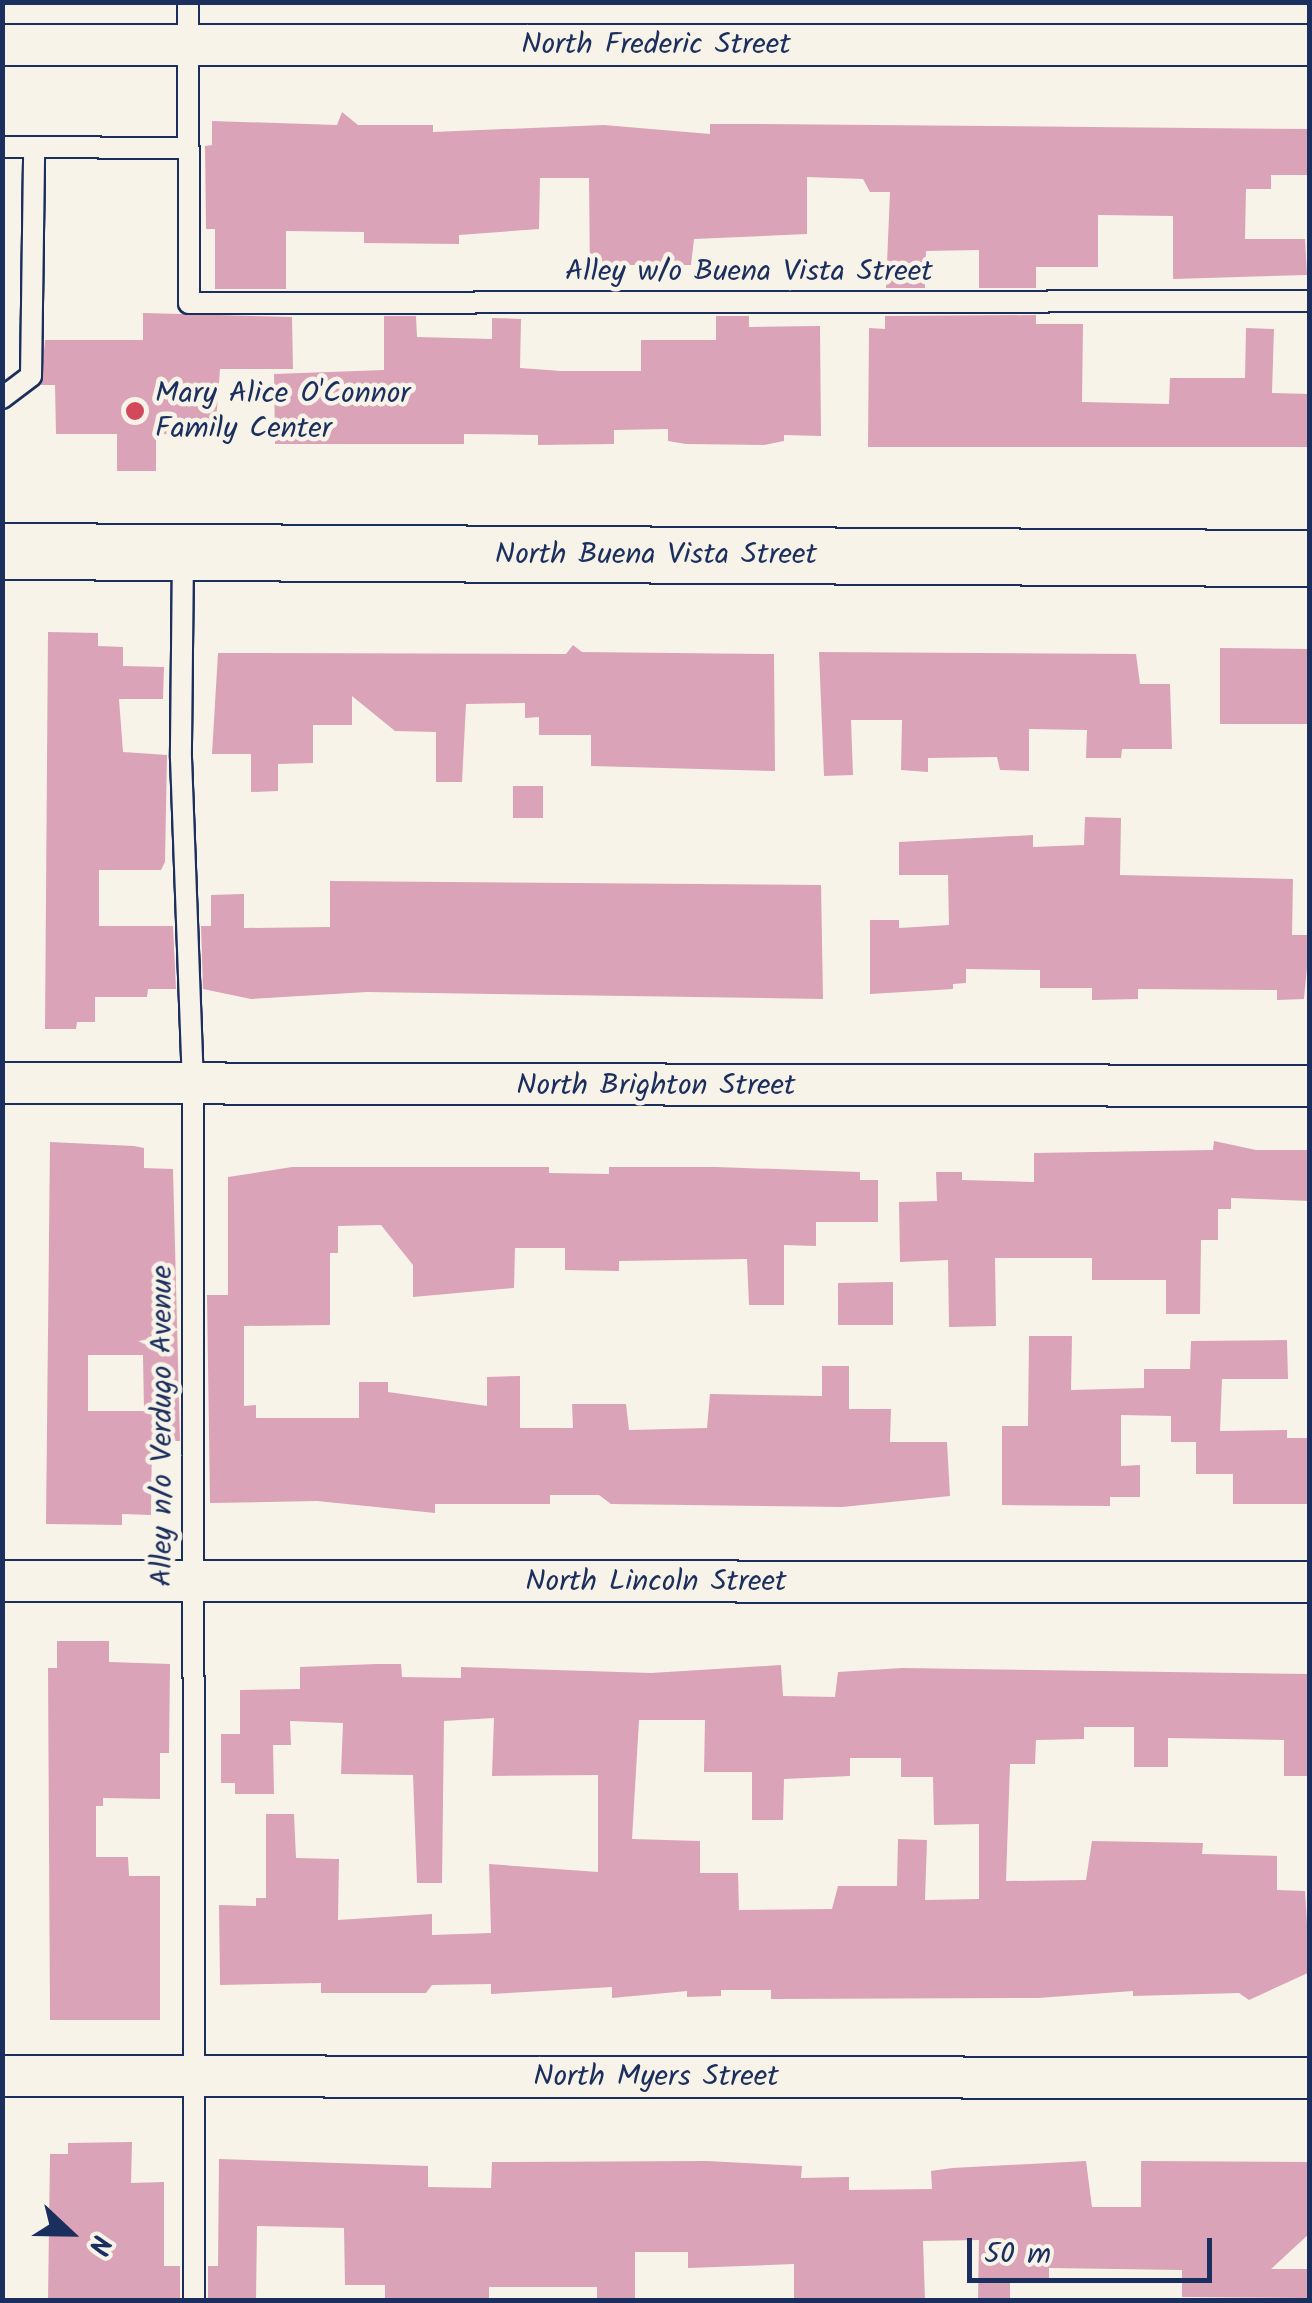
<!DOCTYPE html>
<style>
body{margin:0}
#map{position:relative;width:1312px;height:2303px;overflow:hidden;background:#f7f3e8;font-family:Kalam,sans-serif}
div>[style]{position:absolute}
.building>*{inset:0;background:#dba3b7}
.roads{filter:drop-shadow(2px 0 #1b2f5e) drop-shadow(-2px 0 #1b2f5e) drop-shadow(0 2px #1b2f5e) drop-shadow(0 -2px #1b2f5e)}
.service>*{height:20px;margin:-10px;padding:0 10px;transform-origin:10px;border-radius:10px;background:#f7f3e8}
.minor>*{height:40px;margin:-20px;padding:0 20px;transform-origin:20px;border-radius:20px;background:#f7f3e8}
.secondary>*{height:55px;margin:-27.5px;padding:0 27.5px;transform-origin:27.5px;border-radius:27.5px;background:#f7f3e8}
.dots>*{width:28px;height:28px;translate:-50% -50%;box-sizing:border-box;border:5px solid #f7f3e8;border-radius:50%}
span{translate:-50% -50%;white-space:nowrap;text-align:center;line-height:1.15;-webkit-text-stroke:9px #f7f3e8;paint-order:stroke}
.street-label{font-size:30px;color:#1b2f5e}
.poi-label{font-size:30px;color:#1b2f5e}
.left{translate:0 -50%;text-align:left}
.frame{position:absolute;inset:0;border:5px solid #1b2f5e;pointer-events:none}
.north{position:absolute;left:20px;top:2183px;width:100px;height:100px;-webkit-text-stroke:8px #f7f3e8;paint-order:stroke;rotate:112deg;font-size:28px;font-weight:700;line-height:40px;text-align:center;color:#1b2f5e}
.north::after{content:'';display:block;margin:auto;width:35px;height:45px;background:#1b2f5e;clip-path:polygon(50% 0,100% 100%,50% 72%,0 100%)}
.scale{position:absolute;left:967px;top:2238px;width:245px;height:45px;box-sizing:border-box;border:5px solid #1b2f5e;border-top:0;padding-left:12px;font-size:30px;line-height:35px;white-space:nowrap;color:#1b2f5e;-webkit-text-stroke:8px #f7f3e8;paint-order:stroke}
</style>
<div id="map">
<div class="building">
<i style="clip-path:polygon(342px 112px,358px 125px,433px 125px,433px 132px,604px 125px,710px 134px,710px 124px,758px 124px,1310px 129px,1310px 175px,1271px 175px,1271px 189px,1246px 189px,1245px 239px,1305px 239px,1307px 275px,1173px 279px,1173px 216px,1098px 215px,1098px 267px,1036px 267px,1036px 288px,979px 288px,979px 250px,926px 251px,925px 288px,886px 288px,890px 192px,870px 192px,863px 179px,807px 177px,807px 234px,694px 239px,691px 265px,614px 265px,614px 275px,590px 276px,589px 178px,540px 178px,539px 229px,459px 235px,459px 244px,364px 243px,364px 232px,286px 231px,286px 289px,215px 289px,215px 229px,206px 229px,205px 146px,212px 145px,212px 121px,337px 125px)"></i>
<i style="clip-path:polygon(143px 313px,292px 317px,293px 369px,220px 369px,215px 435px,156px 434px,156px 471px,117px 471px,117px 434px,56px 434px,55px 385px,41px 385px,45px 340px,143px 340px)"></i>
<i style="clip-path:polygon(1036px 315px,1036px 324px,1083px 324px,1082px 402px,1169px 404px,1170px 378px,1245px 378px,1246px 328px,1274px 329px,1272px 393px,1310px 394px,1310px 447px,868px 447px,869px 328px,885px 329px,885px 316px)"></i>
<i style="clip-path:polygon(384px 316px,416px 316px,417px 337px,492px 339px,492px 318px,521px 319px,520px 368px,561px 371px,641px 371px,641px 340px,716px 340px,716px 316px,749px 316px,749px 327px,820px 326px,821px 436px,784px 435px,784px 441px,764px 445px,686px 444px,668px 441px,668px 429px,614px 430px,614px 444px,538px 445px,538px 435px,464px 434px,464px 444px,275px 444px,274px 374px,384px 370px)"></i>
<i style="clip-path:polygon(48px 632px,98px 633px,98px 646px,123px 647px,123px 666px,164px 667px,163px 699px,119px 699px,123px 752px,167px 755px,165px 862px,161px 870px,99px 870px,99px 926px,173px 926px,176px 989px,148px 989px,147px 997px,95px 997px,95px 1022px,77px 1022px,76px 1029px,45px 1029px)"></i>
<i style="clip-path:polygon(573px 645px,582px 652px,774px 654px,775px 771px,591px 766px,591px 735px,539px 735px,539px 717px,525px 718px,525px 703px,466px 704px,462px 782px,436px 782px,436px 732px,395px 731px,352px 696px,352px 725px,313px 725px,313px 763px,278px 764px,278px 791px,251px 792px,251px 754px,212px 754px,218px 653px,566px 654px)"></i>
<i style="clip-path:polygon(1220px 648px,1310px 649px,1310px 724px,1220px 724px)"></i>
<i style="clip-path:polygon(819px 652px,1136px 654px,1140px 684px,1170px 684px,1172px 749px,1122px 749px,1121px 758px,1086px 758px,1087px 730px,1029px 729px,1029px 771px,1000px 770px,997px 757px,928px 758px,928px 772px,901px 770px,902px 720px,851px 720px,853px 775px,824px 776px)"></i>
<i style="clip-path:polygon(513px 786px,543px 786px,543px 818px,513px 818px)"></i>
<i style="clip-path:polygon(1085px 817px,1121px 818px,1120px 875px,1293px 879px,1292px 935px,1310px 935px,1304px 999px,1277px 1000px,1277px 990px,1138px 989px,1138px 999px,1092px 1000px,1092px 988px,1040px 988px,1040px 970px,966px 969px,966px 983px,953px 984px,953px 989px,870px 994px,870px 920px,899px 920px,899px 928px,949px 925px,948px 875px,899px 875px,899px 842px,1033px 835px,1033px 847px,1084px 845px)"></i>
<i style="clip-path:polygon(330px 881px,821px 885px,823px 999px,367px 992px,251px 999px,203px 989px,201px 926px,211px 926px,211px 895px,244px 894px,244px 928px,330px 927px)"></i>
<i style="clip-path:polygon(1214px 1141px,1256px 1150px,1310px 1150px,1310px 1201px,1231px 1198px,1231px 1209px,1218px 1209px,1218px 1240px,1201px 1240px,1200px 1314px,1166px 1314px,1166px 1280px,1092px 1280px,1092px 1258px,995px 1258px,996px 1326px,949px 1327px,948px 1260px,900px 1262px,899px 1202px,937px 1201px,936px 1172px,962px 1172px,962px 1180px,1034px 1182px,1034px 1153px,1213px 1150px)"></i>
<i style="clip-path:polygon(evenodd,50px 1142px,134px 1146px,144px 1148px,144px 1168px,173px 1169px,180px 1441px,152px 1441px,151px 1515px,122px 1514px,122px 1525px,46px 1524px,50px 1142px,88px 1355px,143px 1355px,144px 1411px,88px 1411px,88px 1355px)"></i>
<i style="clip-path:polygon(292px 1167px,549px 1167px,549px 1173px,609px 1174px,609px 1167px,716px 1167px,860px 1172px,860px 1180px,878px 1180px,878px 1222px,816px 1222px,816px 1246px,784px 1245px,784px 1305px,749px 1305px,747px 1259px,619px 1261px,619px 1271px,565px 1270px,565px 1248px,515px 1248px,514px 1288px,413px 1297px,413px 1265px,381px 1225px,338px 1226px,338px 1253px,330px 1253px,330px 1325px,244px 1326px,244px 1406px,256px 1405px,256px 1418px,359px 1418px,359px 1382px,388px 1382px,388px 1392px,487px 1406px,487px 1377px,520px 1376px,520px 1428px,573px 1428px,572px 1404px,626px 1404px,629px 1430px,707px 1428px,710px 1394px,822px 1396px,822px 1366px,849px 1366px,849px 1409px,891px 1409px,890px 1442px,947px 1442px,950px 1496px,842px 1507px,611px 1504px,599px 1495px,550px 1495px,550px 1504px,435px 1504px,435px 1513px,317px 1501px,210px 1503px,207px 1295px,228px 1295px,228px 1177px)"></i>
<i style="clip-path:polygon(893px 1282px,893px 1325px,838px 1325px,838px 1283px)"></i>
<i style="clip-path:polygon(1029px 1336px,1072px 1336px,1071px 1390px,1144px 1388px,1144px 1369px,1190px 1369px,1191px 1341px,1287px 1340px,1288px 1379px,1222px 1379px,1220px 1431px,1287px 1430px,1287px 1438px,1310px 1438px,1310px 1504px,1233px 1504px,1233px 1474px,1196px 1474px,1196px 1442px,1171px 1442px,1171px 1416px,1121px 1415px,1121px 1466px,1140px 1465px,1140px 1497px,1110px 1497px,1110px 1506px,1002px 1505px,1002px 1426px,1028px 1426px)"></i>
<i style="clip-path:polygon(57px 1641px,109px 1641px,109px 1662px,170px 1664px,169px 1753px,160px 1753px,160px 1799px,103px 1798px,103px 1806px,96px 1806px,96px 1857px,128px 1857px,129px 1876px,160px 1876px,160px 2020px,50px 2020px,48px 1668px,57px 1668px)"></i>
<i style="clip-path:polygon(evenodd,376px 1664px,401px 1664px,402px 1677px,461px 1678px,461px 1667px,651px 1673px,781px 1665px,783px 1696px,835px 1697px,838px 1672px,902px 1668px,1310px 1674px,1310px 1776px,1284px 1776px,1284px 1740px,1168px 1738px,1168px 1767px,1134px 1767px,1134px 1727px,1084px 1727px,1084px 1739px,1036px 1740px,1035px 1764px,1010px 1764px,1006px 1881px,1086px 1880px,1092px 1841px,1203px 1843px,1202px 1854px,1277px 1856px,1277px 1890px,1305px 1891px,1310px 1972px,1249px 2000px,1239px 1993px,1133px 1996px,1133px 1991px,1038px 1998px,771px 1999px,771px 1990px,721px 1990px,721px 1996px,687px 1997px,687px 1991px,612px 1998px,612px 1987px,491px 1994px,491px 1984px,432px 1985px,426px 1993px,321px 1993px,321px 1983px,220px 1985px,219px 1905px,256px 1906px,256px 1898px,266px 1898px,266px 1814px,294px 1814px,296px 1858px,339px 1859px,338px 1920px,432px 1914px,432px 1935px,491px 1933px,489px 1864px,598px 1872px,598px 1775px,492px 1776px,494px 1718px,444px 1721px,442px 1883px,417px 1883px,413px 1775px,341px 1774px,343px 1723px,290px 1721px,291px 1745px,273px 1745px,274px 1794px,235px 1794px,235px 1783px,221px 1783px,221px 1734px,240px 1734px,240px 1690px,300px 1689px,300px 1667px,376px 1664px,639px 1720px,705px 1720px,704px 1772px,752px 1772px,752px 1820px,783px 1820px,784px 1779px,850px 1776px,850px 1758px,901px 1758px,901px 1777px,933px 1777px,934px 1825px,979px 1824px,979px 1899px,925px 1900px,927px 1840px,898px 1839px,897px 1886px,838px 1886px,832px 1909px,739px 1910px,738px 1873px,700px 1873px,700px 1841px,632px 1839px,639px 1720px)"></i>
<i style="clip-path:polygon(132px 2142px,131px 2183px,164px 2182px,164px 2266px,180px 2266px,180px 2300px,48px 2300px,50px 2154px,68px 2154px,68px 2143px)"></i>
<i style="clip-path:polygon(219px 2159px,428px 2166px,428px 2187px,491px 2188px,492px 2162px,707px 2161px,802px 2166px,801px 2178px,849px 2177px,849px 2190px,932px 2189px,931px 2171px,952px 2168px,1086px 2161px,1092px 2207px,1141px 2207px,1141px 2161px,1310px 2162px,1310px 2233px,1271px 2269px,1307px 2269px,1307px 2298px,1182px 2297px,1182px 2270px,1049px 2268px,1049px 2279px,1010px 2280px,1010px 2300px,978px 2300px,979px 2240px,923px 2241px,925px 2300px,794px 2300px,794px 2264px,688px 2268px,688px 2252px,635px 2252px,635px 2300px,597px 2300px,597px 2287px,489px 2287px,489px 2300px,385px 2300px,385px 2285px,345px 2285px,344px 2228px,257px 2226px,256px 2300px,208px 2300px,208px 2266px,218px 2266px)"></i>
</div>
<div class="roads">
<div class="service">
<i style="left:188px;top:2px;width:301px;rotate:89.8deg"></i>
<i style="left:189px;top:303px;width:1121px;rotate:-0.1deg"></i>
<i style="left:2px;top:147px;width:186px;rotate:0.3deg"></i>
<i style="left:2px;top:398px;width:36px;rotate:-37deg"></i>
<i style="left:31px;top:376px;width:229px;rotate:-89.2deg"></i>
<i style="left:183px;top:554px;width:204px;rotate:90.6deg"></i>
<i style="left:181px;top:758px;width:329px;rotate:87.9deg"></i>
<i style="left:193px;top:1087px;width:1213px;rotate:89.95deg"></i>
</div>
<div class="minor">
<i style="left:2px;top:45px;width:1308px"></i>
<i style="left:2px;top:1083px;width:1308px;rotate:0.13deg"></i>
<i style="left:2px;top:1581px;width:1308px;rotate:0.04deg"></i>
<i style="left:2px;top:2076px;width:1308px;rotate:0.09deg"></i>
</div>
<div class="secondary">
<i style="left:2px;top:551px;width:1308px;rotate:0.31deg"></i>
</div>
</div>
<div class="dots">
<i style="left:135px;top:411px;background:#d1495b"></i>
</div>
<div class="street-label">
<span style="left:656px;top:45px">North Frederic Street</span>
<span style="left:749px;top:272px">Alley w/o Buena Vista Street</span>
<span style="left:656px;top:555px">North Buena Vista Street</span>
<span style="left:656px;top:1086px">North Brighton Street</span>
<span style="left:163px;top:1426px;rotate:-90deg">Alley n/o Verdugo Avenue</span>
<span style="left:656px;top:1582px">North Lincoln Street</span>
<span style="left:656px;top:2077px">North Myers Street</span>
</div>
<div class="poi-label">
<span class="left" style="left:155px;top:411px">Mary Alice O'Connor<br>Family Center</span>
</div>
<div class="frame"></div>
<div class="north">N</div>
<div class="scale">50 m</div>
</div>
